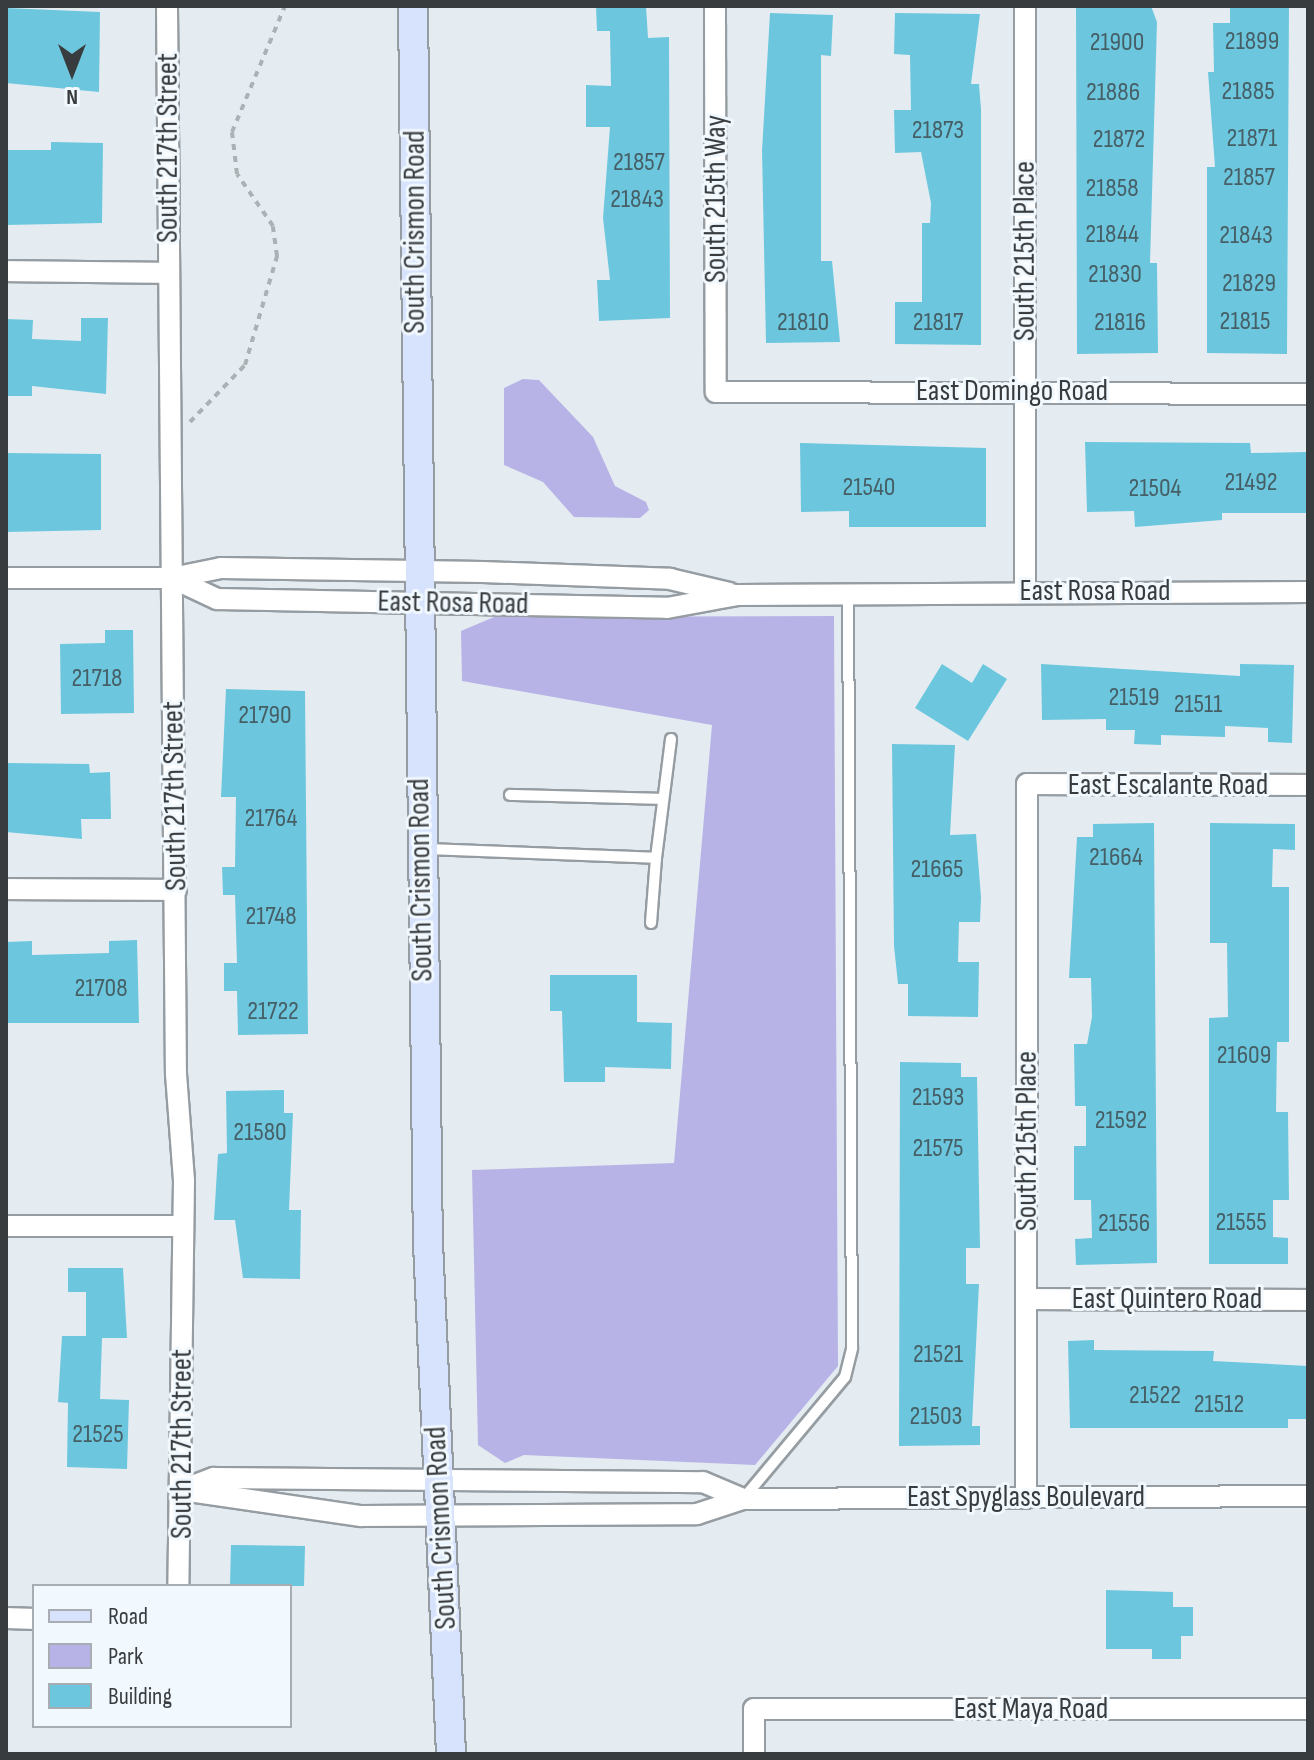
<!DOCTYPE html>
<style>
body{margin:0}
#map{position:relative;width:1314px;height:1760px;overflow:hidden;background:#e4ecf1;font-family:"Sofia Sans Condensed",sans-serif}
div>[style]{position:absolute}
.green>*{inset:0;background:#b8b3e6}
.building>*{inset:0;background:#6cc7de}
.path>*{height:4px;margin-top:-2px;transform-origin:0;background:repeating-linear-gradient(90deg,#abb1b5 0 6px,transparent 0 12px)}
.roads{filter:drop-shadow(2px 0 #969da2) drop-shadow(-2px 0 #969da2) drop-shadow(0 2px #969da2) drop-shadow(0 -2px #969da2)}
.lane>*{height:10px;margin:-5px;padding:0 5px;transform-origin:5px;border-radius:5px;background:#fff}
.street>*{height:20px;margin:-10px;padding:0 10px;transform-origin:10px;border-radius:10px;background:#fff}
.secondary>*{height:28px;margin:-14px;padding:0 14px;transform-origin:14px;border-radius:14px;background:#d7e2fd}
span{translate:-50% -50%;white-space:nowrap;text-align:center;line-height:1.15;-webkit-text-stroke:6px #f1f9ff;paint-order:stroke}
.number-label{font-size:26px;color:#465f66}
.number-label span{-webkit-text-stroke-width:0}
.street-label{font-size:30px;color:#393c3e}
.frame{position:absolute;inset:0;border:8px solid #393c3e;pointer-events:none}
.legend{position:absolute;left:32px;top:1584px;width:260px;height:144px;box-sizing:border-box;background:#f1f9ff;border:2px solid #a7adb2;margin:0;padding:10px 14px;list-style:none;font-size:24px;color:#393c3e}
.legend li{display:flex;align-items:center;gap:16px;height:40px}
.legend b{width:40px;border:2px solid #a7adb2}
.north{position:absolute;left:32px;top:32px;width:80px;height:80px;-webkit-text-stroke:6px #f1f9ff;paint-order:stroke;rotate:180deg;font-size:22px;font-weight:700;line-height:32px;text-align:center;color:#393c3e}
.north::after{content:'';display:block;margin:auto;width:28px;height:36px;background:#393c3e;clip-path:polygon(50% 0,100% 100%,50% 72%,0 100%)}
</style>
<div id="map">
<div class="green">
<i style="clip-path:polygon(523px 379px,539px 380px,593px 437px,615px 486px,646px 502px,649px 510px,640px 518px,574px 517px,543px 482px,504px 465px,504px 388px)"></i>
<i style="clip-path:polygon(834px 616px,838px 1366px,755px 1465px,524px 1455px,505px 1463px,478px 1445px,472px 1170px,674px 1163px,712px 725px,462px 681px,461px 631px,494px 617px)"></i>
</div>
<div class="building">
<i style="clip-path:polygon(596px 6px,646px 6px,648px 38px,669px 37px,670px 318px,599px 321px,597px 280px,610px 280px,603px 218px,610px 127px,586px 127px,586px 85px,611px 86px,610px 31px,597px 31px)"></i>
<i style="clip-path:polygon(1076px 6px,1151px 6px,1157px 22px,1150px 263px,1157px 263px,1158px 353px,1077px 354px)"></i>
<i style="clip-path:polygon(1230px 6px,1289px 6px,1287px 354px,1207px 353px,1207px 167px,1215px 167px,1208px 72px,1214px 72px,1213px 23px,1230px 23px)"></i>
<i style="clip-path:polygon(6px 8px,100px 12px,99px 92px,6px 83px)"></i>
<i style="clip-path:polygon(770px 13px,833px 15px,831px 56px,821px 55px,821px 261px,832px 261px,840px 342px,766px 343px,762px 151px)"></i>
<i style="clip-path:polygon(895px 13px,980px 14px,971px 84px,979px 84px,981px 109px,981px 345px,895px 344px,895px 302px,922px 302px,922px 223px,930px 223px,931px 203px,921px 152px,895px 153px,894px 110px,911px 110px,910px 55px,894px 54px)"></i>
<i style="clip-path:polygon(51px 142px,103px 143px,102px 223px,6px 225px,6px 150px,51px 150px)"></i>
<i style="clip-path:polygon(81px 318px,108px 318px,106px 394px,32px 386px,32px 396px,6px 396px,6px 319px,33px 320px,32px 339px,81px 341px)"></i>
<i style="clip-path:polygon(1085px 442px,1250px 443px,1251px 453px,1308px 452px,1308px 513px,1222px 513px,1222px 520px,1135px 527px,1134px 511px,1087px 512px)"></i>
<i style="clip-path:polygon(800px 443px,986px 448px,986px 527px,849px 527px,849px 511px,801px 512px)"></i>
<i style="clip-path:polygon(6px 453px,101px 454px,101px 530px,6px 532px)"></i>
<i style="clip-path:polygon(105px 630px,133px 630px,134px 713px,61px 714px,60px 644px,105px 643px)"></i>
<i style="clip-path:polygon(942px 664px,972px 683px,983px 664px,1007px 679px,968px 741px,915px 708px)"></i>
<i style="clip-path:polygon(1041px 664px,1240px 676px,1240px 664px,1294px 665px,1292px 743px,1268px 742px,1268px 728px,1225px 726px,1225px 737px,1161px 735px,1161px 745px,1134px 744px,1135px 730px,1106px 730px,1106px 719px,1042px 720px)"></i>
<i style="clip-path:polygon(226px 689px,305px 691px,308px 1034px,238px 1035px,237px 991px,224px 991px,224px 963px,237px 963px,235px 895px,223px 895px,222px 867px,235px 867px,236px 797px,221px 797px)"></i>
<i style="clip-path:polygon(892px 744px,955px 745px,950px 835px,976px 834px,981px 897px,980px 922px,959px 922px,958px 962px,979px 962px,978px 1017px,908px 1016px,908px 984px,898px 984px,894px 946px)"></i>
<i style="clip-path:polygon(6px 763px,89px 764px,90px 773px,110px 772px,111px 819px,81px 819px,82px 839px,6px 832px)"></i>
<i style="clip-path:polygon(1154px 823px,1157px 1263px,1076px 1265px,1075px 1239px,1092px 1238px,1091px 1200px,1074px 1200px,1074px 1146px,1086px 1146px,1086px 1106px,1075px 1106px,1074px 1044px,1087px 1044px,1092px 1017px,1091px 978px,1069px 978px,1077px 837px,1093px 837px,1093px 824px)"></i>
<i style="clip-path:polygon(1210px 823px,1295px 824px,1295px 850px,1273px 849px,1272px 887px,1289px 887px,1289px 1042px,1277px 1042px,1276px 1112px,1288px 1112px,1289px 1200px,1273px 1200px,1273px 1237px,1288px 1238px,1288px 1264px,1209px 1264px,1209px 1018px,1228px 1017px,1227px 943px,1210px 943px)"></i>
<i style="clip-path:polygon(137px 940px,139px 1023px,6px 1023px,6px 942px,32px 941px,32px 955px,109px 953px,109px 941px)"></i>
<i style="clip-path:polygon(550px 975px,637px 975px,637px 1022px,672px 1023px,671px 1069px,605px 1067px,605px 1082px,564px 1082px,562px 1011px,550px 1011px)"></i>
<i style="clip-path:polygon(900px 1062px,961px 1063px,961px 1077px,977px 1077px,980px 1248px,966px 1248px,966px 1284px,979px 1284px,972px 1426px,980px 1426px,980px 1445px,899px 1446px)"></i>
<i style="clip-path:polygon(284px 1090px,284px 1113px,293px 1113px,289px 1210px,301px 1210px,300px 1279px,243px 1278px,235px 1220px,214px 1220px,218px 1154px,227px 1153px,226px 1091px)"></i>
<i style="clip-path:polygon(68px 1268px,123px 1268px,127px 1338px,102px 1338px,100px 1399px,129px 1400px,127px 1469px,67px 1467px,68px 1403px,58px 1402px,62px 1336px,86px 1336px,86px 1292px,68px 1292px)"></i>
<i style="clip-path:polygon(1094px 1340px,1094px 1350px,1214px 1351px,1213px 1361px,1308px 1366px,1308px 1419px,1288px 1419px,1288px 1428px,1070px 1428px,1068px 1341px)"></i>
<i style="clip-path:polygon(231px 1545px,305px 1546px,304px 1586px,230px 1586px)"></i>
<i style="clip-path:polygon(1106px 1590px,1173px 1592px,1173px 1607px,1193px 1607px,1193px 1636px,1181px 1636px,1181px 1659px,1152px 1659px,1152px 1649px,1106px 1649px)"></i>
</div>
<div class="path">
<i style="left:190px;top:422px;width:79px;rotate:-46deg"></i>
<i style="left:245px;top:365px;width:114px;rotate:-73.6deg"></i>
<i style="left:277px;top:256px;width:30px;rotate:-98deg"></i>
<i style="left:273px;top:226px;width:63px;rotate:-124.7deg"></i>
<i style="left:237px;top:174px;width:42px;rotate:-96.8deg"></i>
<i style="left:232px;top:132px;width:137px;rotate:-67.2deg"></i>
</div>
<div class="roads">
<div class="lane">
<i style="left:510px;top:795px;width:151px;rotate:1.5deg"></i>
<i style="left:426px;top:849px;width:230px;rotate:2.2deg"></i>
<i style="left:656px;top:858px;width:120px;rotate:-82.8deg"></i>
<i style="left:651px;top:923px;width:65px;rotate:-85.6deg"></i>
<i style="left:743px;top:1499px;width:159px;rotate:-50.1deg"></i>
<i style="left:845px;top:1377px;width:30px;rotate:-76deg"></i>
<i style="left:852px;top:1348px;width:755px;rotate:-90.3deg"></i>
</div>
<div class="street">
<i style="left:167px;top:6px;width:1068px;rotate:89.52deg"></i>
<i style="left:176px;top:1074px;width:107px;rotate:85.7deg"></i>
<i style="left:184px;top:1181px;width:405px;rotate:90.8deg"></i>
<i style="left:715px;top:6px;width:386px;rotate:89.9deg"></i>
<i style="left:716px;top:392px;width:592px;rotate:0.19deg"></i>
<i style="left:6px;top:271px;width:162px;rotate:0.7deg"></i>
<i style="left:6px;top:578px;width:166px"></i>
<i style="left:172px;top:578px;width:50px;rotate:-11.5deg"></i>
<i style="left:221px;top:568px;width:262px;rotate:0.9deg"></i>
<i style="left:483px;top:572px;width:187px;rotate:2.1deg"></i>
<i style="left:670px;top:579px;width:61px;rotate:13.3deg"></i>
<i style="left:172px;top:578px;width:50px;rotate:25deg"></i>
<i style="left:217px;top:599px;width:450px;rotate:1.1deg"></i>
<i style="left:667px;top:608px;width:71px;rotate:-10.5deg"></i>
<i style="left:737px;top:595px;width:571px;rotate:-0.3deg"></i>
<i style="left:1025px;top:591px;width:585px;rotate:-90deg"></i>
<i style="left:6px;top:889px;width:170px;rotate:0.3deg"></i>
<i style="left:6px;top:1226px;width:176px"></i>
<i style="left:1027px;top:1299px;width:281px;rotate:0.2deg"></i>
<i style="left:182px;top:1490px;width:181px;rotate:8.3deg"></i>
<i style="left:361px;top:1516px;width:336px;rotate:-0.3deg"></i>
<i style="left:697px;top:1514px;width:48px;rotate:-18.1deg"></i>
<i style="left:743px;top:1499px;width:565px;rotate:-0.3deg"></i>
<i style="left:182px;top:1490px;width:34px;rotate:-21deg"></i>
<i style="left:214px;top:1478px;width:489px;rotate:0.5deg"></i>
<i style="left:703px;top:1482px;width:43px;rotate:23deg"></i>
<i style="left:1026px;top:1497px;width:713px;rotate:-89.92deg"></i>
<i style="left:1027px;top:784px;width:281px;rotate:0.2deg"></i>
<i style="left:6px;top:1618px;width:28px;rotate:2deg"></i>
<i style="left:754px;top:1754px;width:45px;rotate:-90deg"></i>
<i style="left:754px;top:1709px;width:554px"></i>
</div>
<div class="secondary">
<i style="left:413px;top:6px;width:1237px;rotate:89.31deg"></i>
<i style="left:428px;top:1243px;width:512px;rotate:87.42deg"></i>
</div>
</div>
<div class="number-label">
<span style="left:1252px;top:42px">21899</span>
<span style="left:1117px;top:43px">21900</span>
<span style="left:1248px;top:92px">21885</span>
<span style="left:1113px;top:93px">21886</span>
<span style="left:938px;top:131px">21873</span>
<span style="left:1252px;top:139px">21871</span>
<span style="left:1119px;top:140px">21872</span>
<span style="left:639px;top:163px">21857</span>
<span style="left:1249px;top:178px">21857</span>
<span style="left:1112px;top:189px">21858</span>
<span style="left:637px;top:200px">21843</span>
<span style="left:1112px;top:235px">21844</span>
<span style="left:1246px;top:236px">21843</span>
<span style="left:1115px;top:275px">21830</span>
<span style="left:1249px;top:284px">21829</span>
<span style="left:1245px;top:322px">21815</span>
<span style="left:803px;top:323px">21810</span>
<span style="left:938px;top:323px">21817</span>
<span style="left:1120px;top:323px">21816</span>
<span style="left:1251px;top:483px">21492</span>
<span style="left:869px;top:488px">21540</span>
<span style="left:1155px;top:489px">21504</span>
<span style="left:97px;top:679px">21718</span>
<span style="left:1134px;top:698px">21519</span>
<span style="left:1198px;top:705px">21511</span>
<span style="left:265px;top:716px">21790</span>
<span style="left:271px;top:819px">21764</span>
<span style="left:1116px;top:858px">21664</span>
<span style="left:937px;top:870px">21665</span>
<span style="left:271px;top:917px">21748</span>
<span style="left:101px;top:989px">21708</span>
<span style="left:273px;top:1012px">21722</span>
<span style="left:1244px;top:1056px">21609</span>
<span style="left:938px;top:1098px">21593</span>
<span style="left:1121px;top:1121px">21592</span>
<span style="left:260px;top:1133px">21580</span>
<span style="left:938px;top:1149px">21575</span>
<span style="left:1241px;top:1223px">21555</span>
<span style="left:1124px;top:1224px">21556</span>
<span style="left:938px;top:1355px">21521</span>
<span style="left:1155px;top:1396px">21522</span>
<span style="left:1219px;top:1405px">21512</span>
<span style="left:936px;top:1417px">21503</span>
<span style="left:98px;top:1435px">21525</span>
</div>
<div class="street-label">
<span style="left:168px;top:148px;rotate:-90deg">South 217th Street</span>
<span style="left:716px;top:199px;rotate:-90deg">South 215th Way</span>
<span style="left:415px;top:232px;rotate:-90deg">South Crismon Road</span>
<span style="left:1025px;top:251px;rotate:-90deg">South 215th Place</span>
<span style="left:1012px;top:391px">East Domingo Road</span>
<span style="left:1095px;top:591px">East Rosa Road</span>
<span style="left:453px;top:603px;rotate:1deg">East Rosa Road</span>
<span style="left:1168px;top:785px">East Escalante Road</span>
<span style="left:175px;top:796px;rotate:-91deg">South 217th Street</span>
<span style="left:421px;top:880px;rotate:-91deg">South Crismon Road</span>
<span style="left:1027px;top:1141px;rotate:-90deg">South 215th Place</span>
<span style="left:1167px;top:1299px">East Quintero Road</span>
<span style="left:182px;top:1444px;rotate:-90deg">South 217th Street</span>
<span style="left:1026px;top:1497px">East Spyglass Boulevard</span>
<span style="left:441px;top:1528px;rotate:-93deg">South Crismon Road</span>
<span style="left:1031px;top:1709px">East Maya Road</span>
</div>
<div class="frame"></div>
<ul class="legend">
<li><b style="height:10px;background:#d7e2fd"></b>Road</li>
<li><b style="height:22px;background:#b8b3e6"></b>Park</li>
<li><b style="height:22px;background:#6cc7de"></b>Building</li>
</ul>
<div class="north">N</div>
</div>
